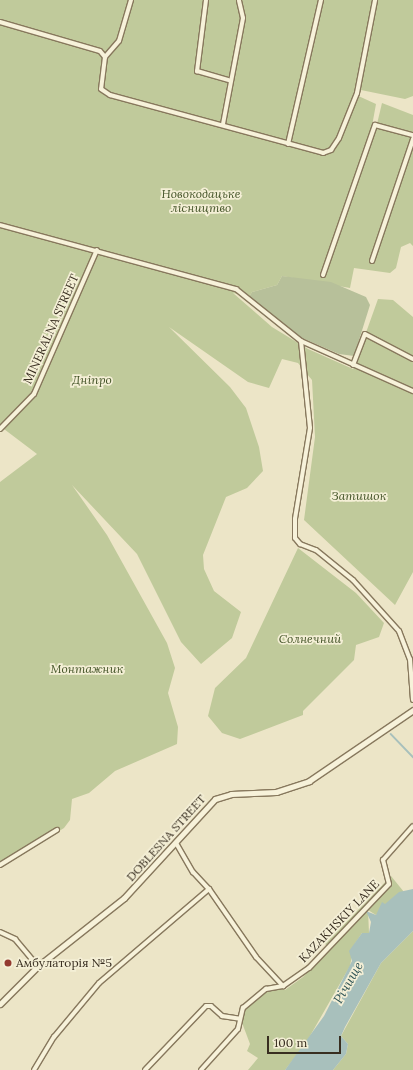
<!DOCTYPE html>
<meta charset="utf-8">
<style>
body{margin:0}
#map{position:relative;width:413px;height:1070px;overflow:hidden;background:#ece5c7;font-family:Lora,serif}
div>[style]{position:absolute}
.green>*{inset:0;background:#c0ca9b}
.cemetery>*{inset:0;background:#b7c09a}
.water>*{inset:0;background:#a8c0bc}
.stream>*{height:1.5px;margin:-0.75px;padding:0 0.75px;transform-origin:0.75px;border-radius:0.75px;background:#a8c0bc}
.roads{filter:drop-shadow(1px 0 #87785d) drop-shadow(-1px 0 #87785d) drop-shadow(0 1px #87785d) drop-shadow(0 -1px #87785d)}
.minor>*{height:4px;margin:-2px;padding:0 2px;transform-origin:2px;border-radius:2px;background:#f7f2da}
.tertiary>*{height:5px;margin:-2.5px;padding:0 2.5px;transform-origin:2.5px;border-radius:2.5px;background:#f7f2da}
.dots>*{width:11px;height:11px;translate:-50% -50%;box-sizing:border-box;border:2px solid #f4efd6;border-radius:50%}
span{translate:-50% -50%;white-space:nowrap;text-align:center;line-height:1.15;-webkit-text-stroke:3.5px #f4efd6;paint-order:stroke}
.park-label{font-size:12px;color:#445428;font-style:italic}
.street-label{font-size:12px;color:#382e20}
.poi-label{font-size:12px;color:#382e20}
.left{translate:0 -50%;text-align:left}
.water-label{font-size:13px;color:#305557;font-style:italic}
.scale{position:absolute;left:267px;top:1036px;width:74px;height:18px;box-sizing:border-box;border:2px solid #382e20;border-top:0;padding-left:5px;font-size:12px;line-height:14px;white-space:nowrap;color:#382e20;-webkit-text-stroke:3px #f4efd6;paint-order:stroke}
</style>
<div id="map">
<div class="green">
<i style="clip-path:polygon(0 0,413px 0,413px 96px,405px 99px,356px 89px,354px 94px,376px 104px,372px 126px,413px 137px,413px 246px,410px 243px,401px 247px,396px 268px,390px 273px,354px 268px,350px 288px,282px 276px,277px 285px,252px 292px,249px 297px,233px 293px,272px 327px,308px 349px,353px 369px,378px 299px,393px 300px,413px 317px,413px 572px,395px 605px,304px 520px,315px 437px,312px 380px,298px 363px,282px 359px,269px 388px,248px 382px,169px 327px,230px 387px,246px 408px,259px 447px,263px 471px,247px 488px,226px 497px,203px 555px,204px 569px,214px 591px,241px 612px,232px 638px,201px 664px,181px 642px,137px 554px,72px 485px,107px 535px,167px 643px,175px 668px,168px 693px,178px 727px,177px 744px,115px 771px,89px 793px,72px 799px,70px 820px,64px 828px,0 868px,0 482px,37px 454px,0 426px)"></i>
<i style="clip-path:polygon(382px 103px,413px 115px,413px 132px,377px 124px)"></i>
<i style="clip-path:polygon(298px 548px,356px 593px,384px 623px,379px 637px,356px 645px,354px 660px,303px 711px,303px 715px,240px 739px,222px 733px,208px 716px,215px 688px,246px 658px)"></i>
<i style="clip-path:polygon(391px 876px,404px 892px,376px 915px,368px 910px,369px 933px,362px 933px,354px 945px,350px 966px,306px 1043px,285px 1070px,248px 1070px,258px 1058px,247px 1051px,250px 1044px,241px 1020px,245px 1009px,266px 992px,282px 987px,285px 990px,303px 977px,330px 948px,325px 944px)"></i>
<i style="clip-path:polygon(413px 931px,413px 1070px,333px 1070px,346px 1054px,348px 1044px,341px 1036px,381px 963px)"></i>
</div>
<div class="cemetery">
<i style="clip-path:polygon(282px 276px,331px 282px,366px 297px,370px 305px,354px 356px,339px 354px,302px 338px,265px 313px,249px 297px,252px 292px,277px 285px)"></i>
</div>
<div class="water">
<i style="clip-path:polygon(413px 889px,413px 931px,381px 963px,345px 1027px,341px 1036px,348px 1044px,346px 1054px,333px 1070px,285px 1070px,324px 1016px,352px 961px,349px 951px,362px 933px,369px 933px,371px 922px,366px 911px,376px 915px,382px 902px,385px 904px,399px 892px)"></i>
</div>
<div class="stream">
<i style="left:391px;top:734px;width:32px;rotate:46deg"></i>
</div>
<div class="roads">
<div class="minor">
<i style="left:206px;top:0;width:72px;rotate:97.2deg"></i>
<i style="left:197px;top:71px;width:33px;rotate:16deg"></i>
<i style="left:0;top:22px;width:104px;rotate:16.2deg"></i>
<i style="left:100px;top:51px;width:8px;rotate:50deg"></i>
<i style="left:105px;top:57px;width:32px;rotate:97deg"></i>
<i style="left:101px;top:89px;width:11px;rotate:34deg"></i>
<i style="left:110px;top:95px;width:221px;rotate:15.2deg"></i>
<i style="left:323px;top:153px;width:9px;rotate:-21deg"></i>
<i style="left:331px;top:150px;width:14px;rotate:-56deg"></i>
<i style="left:339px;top:138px;width:48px;rotate:-68.2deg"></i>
<i style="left:357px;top:93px;width:95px;rotate:-79deg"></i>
<i style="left:105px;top:57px;width:21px;rotate:-49deg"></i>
<i style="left:119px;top:41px;width:43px;rotate:-73.7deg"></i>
<i style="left:223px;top:124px;width:108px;rotate:-79.3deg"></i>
<i style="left:243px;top:18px;width:18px;rotate:-103deg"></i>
<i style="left:288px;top:144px;width:148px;rotate:-77.1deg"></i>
<i style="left:0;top:225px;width:245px;rotate:15.2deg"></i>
<i style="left:236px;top:289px;width:83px;rotate:38.7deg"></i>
<i style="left:301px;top:341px;width:123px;rotate:24.1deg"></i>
<i style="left:372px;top:261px;width:129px;rotate:-71.4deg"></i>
<i style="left:323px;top:275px;width:159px;rotate:-70.9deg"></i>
<i style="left:375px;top:125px;width:39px;rotate:15deg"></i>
<i style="left:301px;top:341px;width:87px;rotate:84.1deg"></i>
<i style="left:310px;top:428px;width:92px;rotate:99.4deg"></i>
<i style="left:295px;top:519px;width:19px;rotate:90deg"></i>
<i style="left:295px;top:538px;width:8px;rotate:50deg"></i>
<i style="left:300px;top:544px;width:17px;rotate:21deg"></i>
<i style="left:316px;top:550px;width:48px;rotate:39deg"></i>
<i style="left:353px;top:580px;width:69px;rotate:48deg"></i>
<i style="left:399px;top:631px;width:30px;rotate:69deg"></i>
<i style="left:410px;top:659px;width:41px;rotate:85.8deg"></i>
<i style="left:353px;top:365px;width:33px;rotate:-69deg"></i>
<i style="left:365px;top:334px;width:54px;rotate:27.5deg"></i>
<i style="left:0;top:429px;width:49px;rotate:-45.8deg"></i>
<i style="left:34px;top:394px;width:157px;rotate:-66.4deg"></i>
<i style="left:176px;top:843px;width:34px;rotate:60deg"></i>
<i style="left:193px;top:872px;width:23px;rotate:47deg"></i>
<i style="left:209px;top:889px;width:83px;rotate:55.3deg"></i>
<i style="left:256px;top:957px;width:40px;rotate:47deg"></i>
<i style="left:0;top:865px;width:67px;rotate:-31.6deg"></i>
<i style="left:0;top:932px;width:17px;rotate:25deg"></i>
<i style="left:15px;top:939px;width:35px;rotate:50deg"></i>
<i style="left:34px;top:1070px;width:39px;rotate:-59deg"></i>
<i style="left:54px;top:1037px;width:70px;rotate:-50.2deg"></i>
<i style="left:99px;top:983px;width:145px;rotate:-40.5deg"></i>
<i style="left:145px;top:1070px;width:88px;rotate:-46.4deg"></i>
<i style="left:206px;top:1006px;width:5px"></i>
<i style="left:211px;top:1006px;width:15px;rotate:42deg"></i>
<i style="left:222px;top:1016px;width:18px;rotate:9deg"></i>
<i style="left:201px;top:1070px;width:55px;rotate:-47.9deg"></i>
<i style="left:238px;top:1029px;width:22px;rotate:-77deg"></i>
<i style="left:243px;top:1008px;width:30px;rotate:-40deg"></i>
<i style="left:266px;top:989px;width:17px;rotate:-10deg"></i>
<i style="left:283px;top:986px;width:32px;rotate:-35deg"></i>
<i style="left:309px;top:968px;width:116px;rotate:-46.4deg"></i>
<i style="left:389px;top:884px;width:25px;rotate:-104deg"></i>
<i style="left:383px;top:860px;width:45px;rotate:-48.6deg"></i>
</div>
<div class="tertiary">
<i style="left:0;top:1004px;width:54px;rotate:-45deg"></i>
<i style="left:38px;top:966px;width:110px;rotate:-38.3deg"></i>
<i style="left:124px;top:898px;width:134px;rotate:-47.4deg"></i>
<i style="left:215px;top:799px;width:17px;rotate:-17deg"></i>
<i style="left:231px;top:794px;width:45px;rotate:-2.5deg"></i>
<i style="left:276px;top:792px;width:35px;rotate:-18deg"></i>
<i style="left:309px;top:781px;width:126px;rotate:-34.3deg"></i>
</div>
</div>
<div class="dots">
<i style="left:8px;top:963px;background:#933a30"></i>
</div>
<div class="park-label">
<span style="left:201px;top:201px">Новокодацьке<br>лісництво</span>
<span style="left:92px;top:380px">Дніпро</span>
<span style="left:359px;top:496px">Затишок</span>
<span style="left:310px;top:639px">Солнечний</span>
<span style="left:87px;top:669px">Монтажник</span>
</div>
<div class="street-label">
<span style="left:51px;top:329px;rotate:-66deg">MINERALNA STREET</span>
<span style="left:166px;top:838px;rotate:-48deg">DOBLESNA STREET</span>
<span style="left:339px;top:921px;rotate:-46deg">KAZAKHSKIY LANE</span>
</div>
<div class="poi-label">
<span class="left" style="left:16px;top:963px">Амбулаторія №5</span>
</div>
<div class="water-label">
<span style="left:349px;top:983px;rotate:-60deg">Річище</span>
</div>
<div class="scale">100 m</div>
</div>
